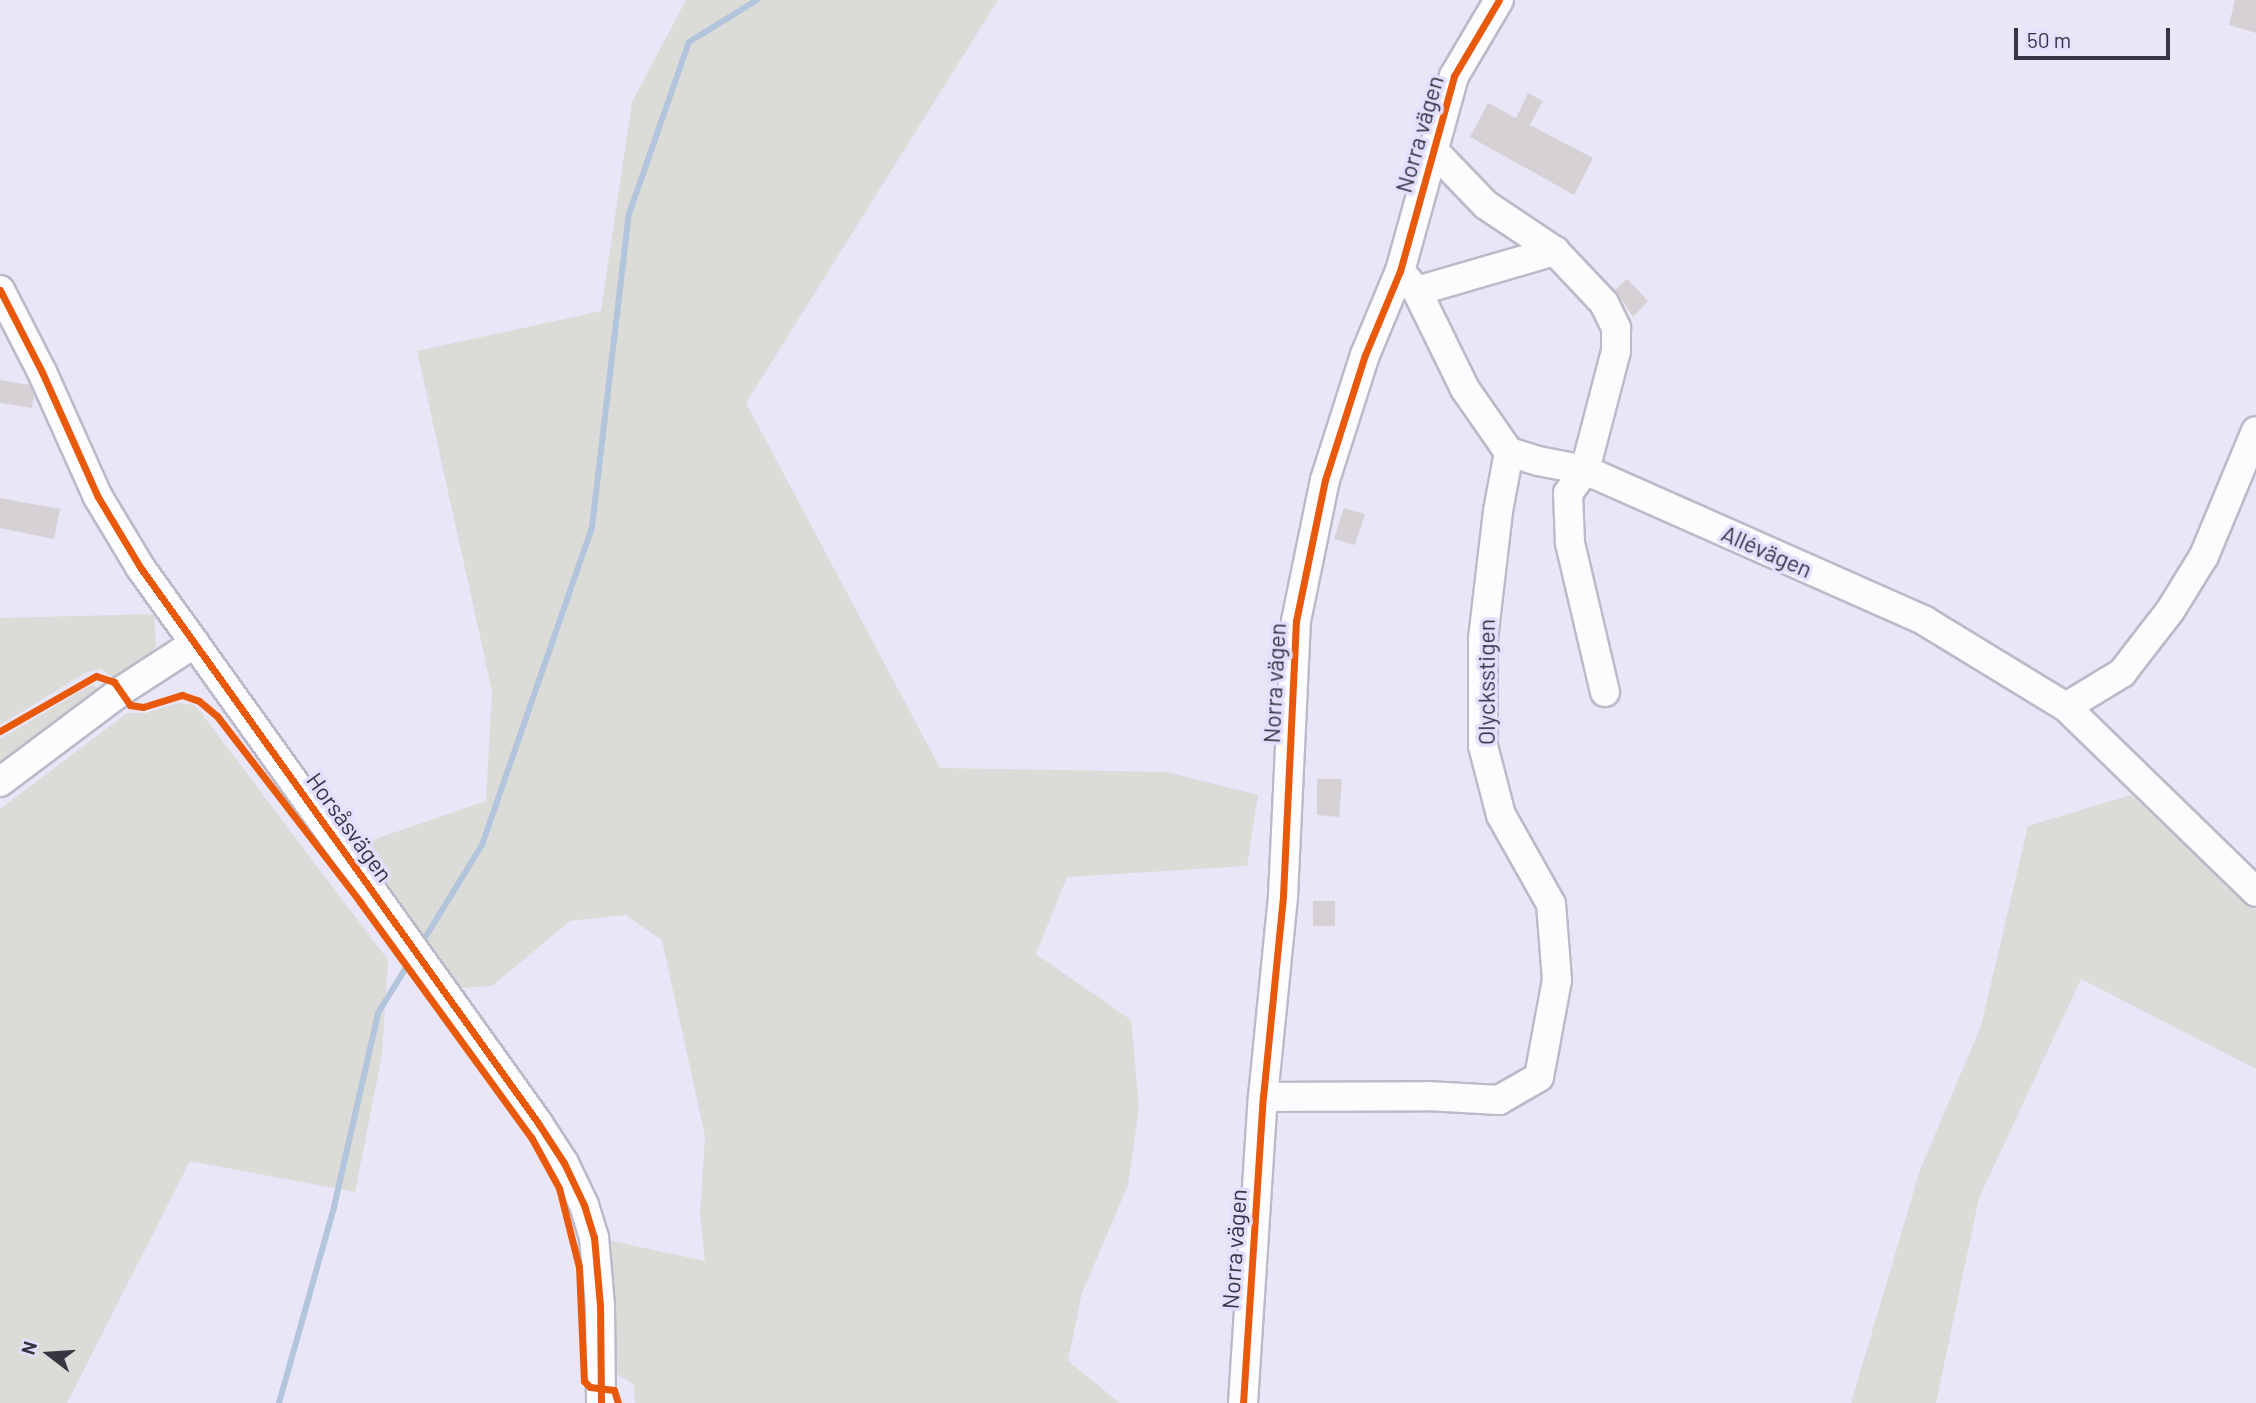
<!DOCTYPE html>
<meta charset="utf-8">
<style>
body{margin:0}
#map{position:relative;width:2256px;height:1403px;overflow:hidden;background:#e9e6f8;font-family:Barlow,sans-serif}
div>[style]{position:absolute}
.green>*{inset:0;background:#dbdbd8}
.stream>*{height:6px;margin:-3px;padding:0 3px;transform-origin:3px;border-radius:3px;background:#b2c5dc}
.building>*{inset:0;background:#d6d1d4}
.roads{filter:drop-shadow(2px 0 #bcbac8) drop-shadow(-2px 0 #bcbac8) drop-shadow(0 2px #bcbac8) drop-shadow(0 -2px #bcbac8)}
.minor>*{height:28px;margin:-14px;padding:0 14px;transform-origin:14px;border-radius:14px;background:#fcfbfe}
.cycleway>*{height:7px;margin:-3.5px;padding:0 3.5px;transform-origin:3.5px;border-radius:3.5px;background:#e8590c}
span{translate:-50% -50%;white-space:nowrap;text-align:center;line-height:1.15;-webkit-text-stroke:7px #e3dfff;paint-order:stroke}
.street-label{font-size:23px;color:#373542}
.north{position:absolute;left:14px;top:1319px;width:70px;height:70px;-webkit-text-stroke:5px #e3dfff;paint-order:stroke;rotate:287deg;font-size:19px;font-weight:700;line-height:28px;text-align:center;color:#373542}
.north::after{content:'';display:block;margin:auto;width:24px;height:32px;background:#373542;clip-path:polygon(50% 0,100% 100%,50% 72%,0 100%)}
.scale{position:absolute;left:2014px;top:28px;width:156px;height:32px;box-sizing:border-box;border:4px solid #373542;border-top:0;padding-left:9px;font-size:21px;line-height:24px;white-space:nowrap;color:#373542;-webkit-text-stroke:5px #e3dfff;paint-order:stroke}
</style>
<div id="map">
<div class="green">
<i style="clip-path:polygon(686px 0,998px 0,746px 403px,940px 768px,1167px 772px,1258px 795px,1247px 866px,1067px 877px,1036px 954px,1131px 1020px,1139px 1107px,1128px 1185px,1082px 1293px,1068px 1361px,1120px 1403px,635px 1403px,634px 1385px,617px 1374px,608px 1240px,705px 1261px,700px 1214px,705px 1136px,662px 940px,625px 915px,570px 921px,492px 986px,462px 988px,358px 845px,486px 801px,492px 691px,417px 351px,601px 311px,632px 102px)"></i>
<i style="clip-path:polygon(154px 614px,156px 646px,147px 659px,118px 681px,101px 669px,87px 672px,0 725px,0 618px)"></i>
<i style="clip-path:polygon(91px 685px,102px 689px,0 770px,0 739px)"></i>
<i style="clip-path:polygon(178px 703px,195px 705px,388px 960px,382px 1055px,355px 1192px,190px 1161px,67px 1403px,0 1403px,0 809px,127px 713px,146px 713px)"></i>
<i style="clip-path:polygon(2131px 795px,2256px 909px,2256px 1069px,2081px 979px,1979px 1198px,1936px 1403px,1851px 1403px,1920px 1170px,1981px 1026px,2028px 826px)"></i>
</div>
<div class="stream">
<i style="left:420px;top:946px;width:119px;rotate:-58.5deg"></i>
<i style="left:482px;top:845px;width:336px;rotate:-70.9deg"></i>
<i style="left:592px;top:527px;width:315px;rotate:-83.3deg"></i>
<i style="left:629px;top:214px;width:182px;rotate:-70.8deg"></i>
<i style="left:689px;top:42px;width:80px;rotate:-31.7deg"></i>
<i style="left:279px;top:1403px;width:204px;rotate:-74.3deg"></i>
<i style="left:334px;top:1207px;width:199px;rotate:-77.2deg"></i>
<i style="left:378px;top:1013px;width:65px;rotate:-58.3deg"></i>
</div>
<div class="building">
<i style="clip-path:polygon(2235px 0,2256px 0,2256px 33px,2229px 25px)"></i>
<i style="clip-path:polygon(1528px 93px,1543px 101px,1530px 125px,1593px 158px,1574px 195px,1470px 137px,1488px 103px,1516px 118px)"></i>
<i style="clip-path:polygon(1627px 279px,1648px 301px,1633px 317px,1615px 290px)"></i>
<i style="clip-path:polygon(0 380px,30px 385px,34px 395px,32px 408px,0 403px)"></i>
<i style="clip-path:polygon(0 498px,60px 509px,54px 539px,0 528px)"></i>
<i style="clip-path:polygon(1344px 508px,1365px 514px,1355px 545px,1334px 539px)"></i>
<i style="clip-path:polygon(1317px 779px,1342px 779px,1339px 817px,1317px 815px)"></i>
<i style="clip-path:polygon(1313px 901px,1335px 901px,1335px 926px,1313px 926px)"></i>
</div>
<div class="roads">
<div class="minor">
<i style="left:1433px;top:150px;width:76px;rotate:46.1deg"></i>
<i style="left:1486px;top:205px;width:83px;rotate:33.7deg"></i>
<i style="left:1555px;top:251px;width:71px;rotate:46.7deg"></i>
<i style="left:1604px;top:303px;width:28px;rotate:64deg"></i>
<i style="left:1616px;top:328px;width:23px;rotate:90deg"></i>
<i style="left:1616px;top:351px;width:123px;rotate:104.6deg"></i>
<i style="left:1585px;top:470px;width:372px;rotate:23.9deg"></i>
<i style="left:1925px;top:621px;width:165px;rotate:31.4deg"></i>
<i style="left:2066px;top:707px;width:265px;rotate:44.2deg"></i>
<i style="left:1400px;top:271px;width:26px;rotate:50deg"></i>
<i style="left:1417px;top:291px;width:109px;rotate:63.9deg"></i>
<i style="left:1465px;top:389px;width:77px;rotate:55.1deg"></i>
<i style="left:1509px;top:452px;width:30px;rotate:17deg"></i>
<i style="left:1538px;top:461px;width:48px;rotate:10.8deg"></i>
<i style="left:0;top:290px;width:92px;rotate:62.9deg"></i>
<i style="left:42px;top:372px;width:137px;rotate:65.9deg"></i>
<i style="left:98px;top:497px;width:82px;rotate:59deg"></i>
<i style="left:140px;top:567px;width:684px;rotate:54.4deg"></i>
<i style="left:538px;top:1123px;width:48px;rotate:57deg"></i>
<i style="left:564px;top:1163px;width:47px;rotate:64.5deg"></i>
<i style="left:584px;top:1205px;width:34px;rotate:73deg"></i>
<i style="left:594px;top:1237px;width:68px;rotate:85deg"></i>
<i style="left:600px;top:1305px;width:98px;rotate:89.4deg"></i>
<i style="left:1417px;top:291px;width:144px;rotate:-16.2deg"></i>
<i style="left:1585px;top:470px;width:29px;rotate:126deg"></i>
<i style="left:1568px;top:493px;width:50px;rotate:87.7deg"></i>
<i style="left:1570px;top:543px;width:153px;rotate:76.8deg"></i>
<i style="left:2066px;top:707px;width:66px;rotate:-31.3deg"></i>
<i style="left:2122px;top:673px;width:78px;rotate:-52.3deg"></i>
<i style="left:2170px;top:611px;width:65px;rotate:-58.3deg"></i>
<i style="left:2204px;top:556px;width:135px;rotate:-67.4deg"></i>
<i style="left:0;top:782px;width:151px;rotate:-36.9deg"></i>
<i style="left:121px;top:691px;width:88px;rotate:-33deg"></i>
<i style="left:1263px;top:1097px;width:164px;rotate:-0.3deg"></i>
<i style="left:1427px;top:1096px;width:72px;rotate:3.2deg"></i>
<i style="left:1499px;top:1100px;width:46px;rotate:-29.9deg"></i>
<i style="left:1539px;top:1077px;width:99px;rotate:-79.5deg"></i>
<i style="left:1557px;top:980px;width:76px;rotate:-94.5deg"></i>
<i style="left:1551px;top:904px;width:102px;rotate:-119.3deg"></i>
<i style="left:1501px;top:815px;width:71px;rotate:-104.6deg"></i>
<i style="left:1483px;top:746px;width:107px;rotate:-90deg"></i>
<i style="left:1483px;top:639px;width:129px;rotate:-83.3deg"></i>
<i style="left:1498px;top:511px;width:60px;rotate:-79.4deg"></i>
<i style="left:1243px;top:1403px;width:307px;rotate:-86.3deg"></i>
<i style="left:1263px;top:1097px;width:202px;rotate:-84.3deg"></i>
<i style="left:1283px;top:896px;width:275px;rotate:-87.3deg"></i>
<i style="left:1296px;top:621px;width:144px;rotate:-78.4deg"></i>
<i style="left:1325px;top:480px;width:131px;rotate:-72.3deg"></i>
<i style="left:1365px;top:355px;width:91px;rotate:-67.4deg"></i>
<i style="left:1400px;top:271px;width:202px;rotate:-74.5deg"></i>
<i style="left:1454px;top:76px;width:88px;rotate:-59.4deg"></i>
</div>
</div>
<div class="cycleway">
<i style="left:0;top:290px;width:92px;rotate:62.9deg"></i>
<i style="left:42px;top:372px;width:137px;rotate:65.9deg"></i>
<i style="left:98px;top:497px;width:82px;rotate:59deg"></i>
<i style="left:140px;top:567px;width:684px;rotate:54.4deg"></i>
<i style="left:538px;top:1123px;width:48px;rotate:57deg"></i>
<i style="left:564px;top:1163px;width:47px;rotate:64.5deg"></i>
<i style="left:584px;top:1205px;width:34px;rotate:73deg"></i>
<i style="left:594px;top:1237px;width:68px;rotate:85deg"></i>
<i style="left:600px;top:1305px;width:98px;rotate:89.4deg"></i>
<i style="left:0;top:731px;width:111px;rotate:-29.8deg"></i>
<i style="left:96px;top:676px;width:19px;rotate:18deg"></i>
<i style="left:114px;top:682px;width:28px;rotate:55deg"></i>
<i style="left:130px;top:705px;width:13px;rotate:9deg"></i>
<i style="left:143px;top:707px;width:41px;rotate:-17.1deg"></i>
<i style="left:182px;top:695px;width:18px;rotate:19deg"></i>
<i style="left:199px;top:701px;width:23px;rotate:40deg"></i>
<i style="left:217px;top:716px;width:235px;rotate:52.4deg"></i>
<i style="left:360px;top:902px;width:291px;rotate:54deg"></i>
<i style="left:531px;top:1137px;width:58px;rotate:61.2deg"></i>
<i style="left:559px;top:1188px;width:81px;rotate:75.8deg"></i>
<i style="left:579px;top:1267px;width:114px;rotate:87.5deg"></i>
<i style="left:584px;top:1381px;width:8px;rotate:45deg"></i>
<i style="left:590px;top:1387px;width:24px;rotate:7deg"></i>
<i style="left:614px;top:1390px;width:14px;rotate:73deg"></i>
<i style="left:1243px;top:1403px;width:307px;rotate:-86.3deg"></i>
<i style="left:1263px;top:1097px;width:202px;rotate:-84.3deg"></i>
<i style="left:1283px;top:896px;width:275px;rotate:-87.3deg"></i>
<i style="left:1296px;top:621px;width:144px;rotate:-78.4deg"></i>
<i style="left:1325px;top:480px;width:131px;rotate:-72.3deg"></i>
<i style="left:1365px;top:355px;width:91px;rotate:-67.4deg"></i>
<i style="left:1400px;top:271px;width:202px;rotate:-74.5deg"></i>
<i style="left:1454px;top:76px;width:88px;rotate:-59.4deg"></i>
</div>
<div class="street-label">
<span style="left:1419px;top:134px;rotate:-74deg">Norra vägen</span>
<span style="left:1767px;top:551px;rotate:24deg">Allévägen</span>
<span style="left:1486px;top:682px;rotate:-90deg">Olycksstigen</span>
<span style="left:1274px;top:683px;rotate:-87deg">Norra vägen</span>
<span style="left:350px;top:827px;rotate:54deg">Horsåsvägen</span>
<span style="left:1234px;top:1249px;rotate:-86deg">Norra vägen</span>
</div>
<div class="north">N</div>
<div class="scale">50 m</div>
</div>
